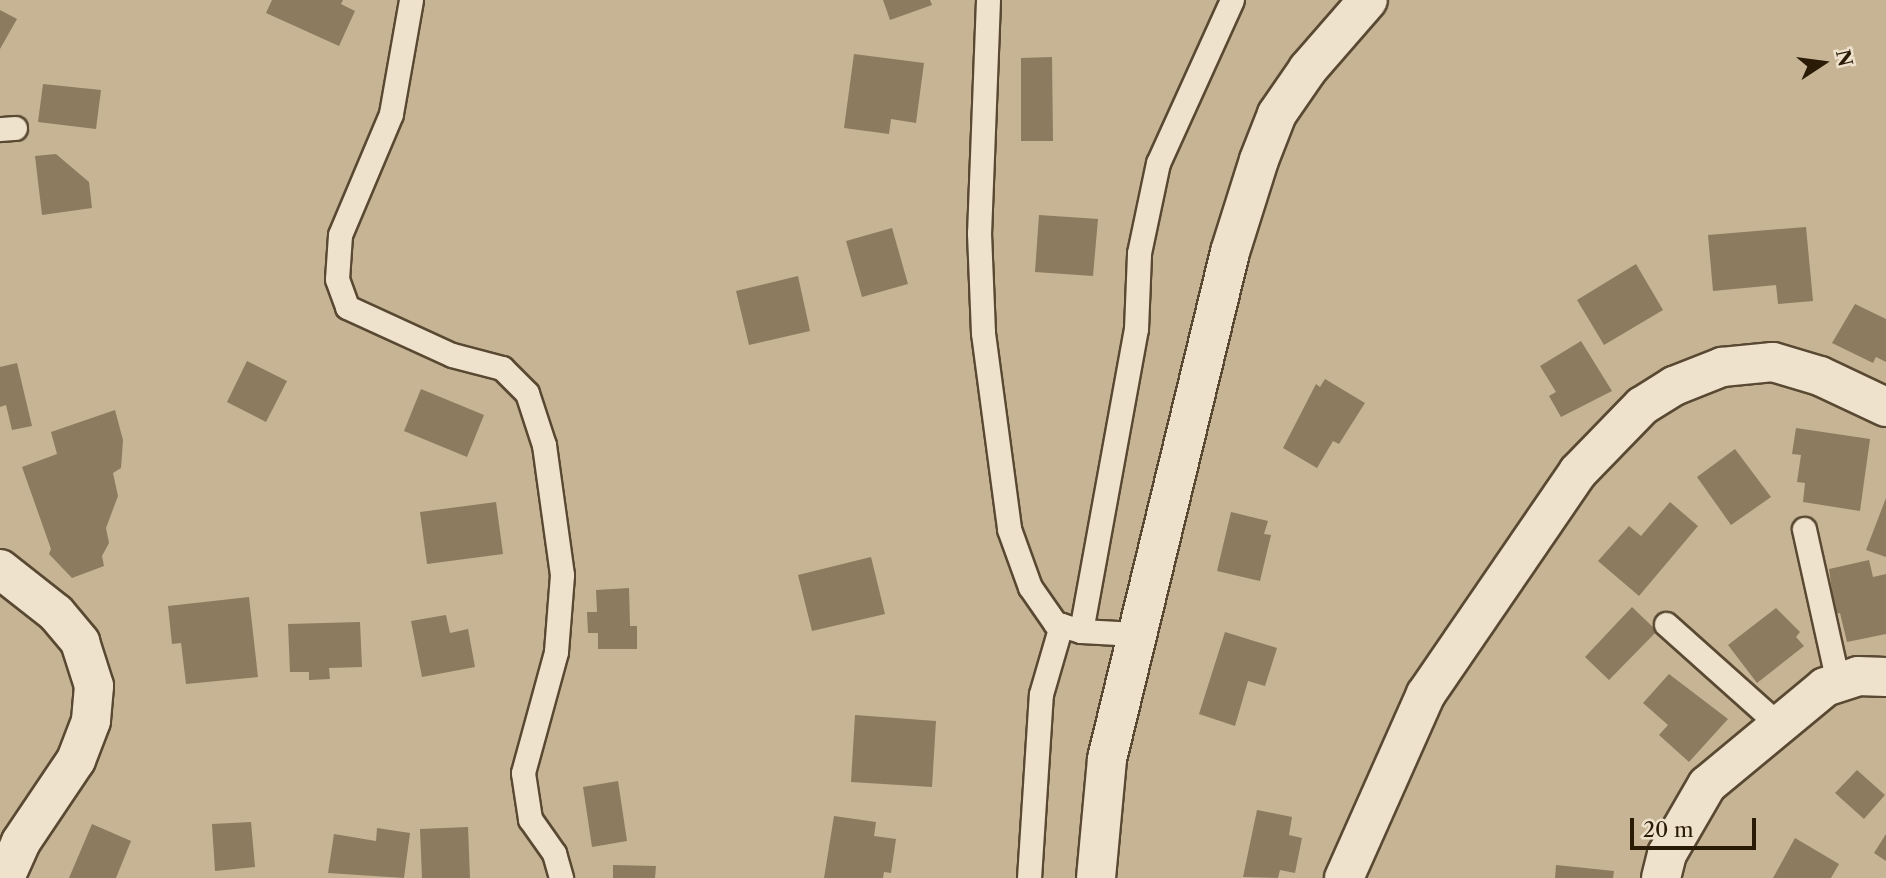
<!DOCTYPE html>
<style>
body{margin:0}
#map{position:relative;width:1886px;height:878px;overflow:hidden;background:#e6d3b1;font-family:"Libre Caslon Text",serif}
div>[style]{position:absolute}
.green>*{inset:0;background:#c6b494}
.building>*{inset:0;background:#8c7b5f}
.roads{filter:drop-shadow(2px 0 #594932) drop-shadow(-2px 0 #594932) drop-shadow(0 2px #594932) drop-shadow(0 -2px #594932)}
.lane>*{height:23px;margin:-11.5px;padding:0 11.5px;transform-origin:11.5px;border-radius:11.5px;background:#efe2cc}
.street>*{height:38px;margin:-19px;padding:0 19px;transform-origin:19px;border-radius:19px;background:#efe2cc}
span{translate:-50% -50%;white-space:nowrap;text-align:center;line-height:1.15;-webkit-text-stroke:5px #efe2cc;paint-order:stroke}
.north{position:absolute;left:1788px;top:28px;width:70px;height:70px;-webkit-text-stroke:5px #efe2cc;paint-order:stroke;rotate:77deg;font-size:19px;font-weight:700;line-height:28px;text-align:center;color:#2a1b07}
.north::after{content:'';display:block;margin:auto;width:24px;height:32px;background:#2a1b07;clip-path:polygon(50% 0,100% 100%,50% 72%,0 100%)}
.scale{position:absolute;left:1630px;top:818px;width:126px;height:32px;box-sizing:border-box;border:4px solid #2a1b07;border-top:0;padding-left:9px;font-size:21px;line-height:24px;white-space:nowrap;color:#2a1b07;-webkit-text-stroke:5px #efe2cc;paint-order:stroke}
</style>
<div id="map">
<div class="green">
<i style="clip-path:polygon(0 0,1886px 0,1886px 878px,0 878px)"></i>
</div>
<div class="building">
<i style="clip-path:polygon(272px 0,343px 0,341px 4px,355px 11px,339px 46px,266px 13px)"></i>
<i style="clip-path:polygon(883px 0,930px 0,932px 5px,890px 20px)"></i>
<i style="clip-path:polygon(0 10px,17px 19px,0 49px)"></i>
<i style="clip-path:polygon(854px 54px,924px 63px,916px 123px,891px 119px,889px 134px,844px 128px)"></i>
<i style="clip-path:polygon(1052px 57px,1053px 141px,1021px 141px,1021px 58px)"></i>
<i style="clip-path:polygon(43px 84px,101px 90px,96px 129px,38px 122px)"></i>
<i style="clip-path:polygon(56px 154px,89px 182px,92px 208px,42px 215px,35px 156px)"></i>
<i style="clip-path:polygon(1039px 215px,1098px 219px,1093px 276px,1035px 272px)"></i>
<i style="clip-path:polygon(1806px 227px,1813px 301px,1778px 304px,1776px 285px,1713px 291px,1708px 235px)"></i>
<i style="clip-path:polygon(892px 228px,908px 284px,862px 297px,846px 241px)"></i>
<i style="clip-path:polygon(1636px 264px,1663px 310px,1604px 345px,1577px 300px)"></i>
<i style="clip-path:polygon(798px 276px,810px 331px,749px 345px,736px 291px)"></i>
<i style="clip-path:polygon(1855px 304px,1886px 319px,1886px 362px,1876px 357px,1873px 363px,1832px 343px)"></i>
<i style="clip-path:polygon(1581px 341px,1612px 391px,1561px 417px,1549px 396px,1556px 392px,1540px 366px)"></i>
<i style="clip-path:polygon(247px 361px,287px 381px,266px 422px,227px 402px)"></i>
<i style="clip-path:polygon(17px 363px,32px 426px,12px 430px,6px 405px,0 407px,0 367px)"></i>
<i style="clip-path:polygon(1325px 379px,1365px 403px,1339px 444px,1333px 441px,1317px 468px,1283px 448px,1316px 384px,1320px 387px)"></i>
<i style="clip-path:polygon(421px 389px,484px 415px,467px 457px,404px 431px)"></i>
<i style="clip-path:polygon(115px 410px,123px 440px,121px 468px,113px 473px,118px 496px,106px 528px,109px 543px,102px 556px,104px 566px,72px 578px,49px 554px,51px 549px,22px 467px,57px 454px,51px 432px)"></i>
<i style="clip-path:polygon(1796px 428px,1870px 439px,1860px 511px,1803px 502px,1805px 483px,1797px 482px,1801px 455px,1792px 454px)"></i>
<i style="clip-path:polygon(1735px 449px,1771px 497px,1731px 525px,1697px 477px)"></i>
<i style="clip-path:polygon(1886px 498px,1886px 557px,1866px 550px)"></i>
<i style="clip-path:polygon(496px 502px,503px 554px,427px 564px,420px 512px)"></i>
<i style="clip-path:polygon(1670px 502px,1698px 526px,1639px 596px,1598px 561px,1629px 526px,1641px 536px)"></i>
<i style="clip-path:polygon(1231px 512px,1268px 521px,1264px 534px,1271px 535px,1260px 581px,1217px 571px)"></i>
<i style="clip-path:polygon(871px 557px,885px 614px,812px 631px,798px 575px)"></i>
<i style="clip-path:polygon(1869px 560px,1873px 577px,1886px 574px,1886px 634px,1847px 642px,1840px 613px,1835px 614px,1829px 569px)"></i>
<i style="clip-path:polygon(629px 588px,630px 626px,637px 626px,637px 649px,598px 649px,598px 633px,588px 633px,587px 612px,597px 612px,596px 590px)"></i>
<i style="clip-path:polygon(249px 597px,258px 677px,186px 684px,181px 643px,172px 644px,168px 606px)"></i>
<i style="clip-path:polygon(1632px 607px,1657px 631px,1609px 680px,1585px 657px)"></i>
<i style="clip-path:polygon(1776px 608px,1800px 632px,1796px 637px,1804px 646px,1757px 683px,1728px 645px)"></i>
<i style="clip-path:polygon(446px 615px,450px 633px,468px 629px,475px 667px,422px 677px,411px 621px)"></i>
<i style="clip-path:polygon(360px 622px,362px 667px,329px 668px,330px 679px,309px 680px,309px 672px,290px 672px,288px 624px)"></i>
<i style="clip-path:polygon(1225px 632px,1277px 648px,1265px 686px,1248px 681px,1235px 726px,1199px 714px)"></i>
<i style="clip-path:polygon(1669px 674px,1728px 719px,1689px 762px,1659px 735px,1668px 725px,1643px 703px)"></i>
<i style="clip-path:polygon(855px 715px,936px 721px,932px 787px,851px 782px)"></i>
<i style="clip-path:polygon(1857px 770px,1885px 795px,1864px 819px,1835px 793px)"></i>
<i style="clip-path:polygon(618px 781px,627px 841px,592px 847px,583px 787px)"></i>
<i style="clip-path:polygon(1257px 810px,1292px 817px,1289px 835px,1302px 838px,1295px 873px,1280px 870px,1278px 878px,1243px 877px)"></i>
<i style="clip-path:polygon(834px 816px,876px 822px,874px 836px,896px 839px,891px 873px,884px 872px,883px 878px,824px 878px)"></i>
<i style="clip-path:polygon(251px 822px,255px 867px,215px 871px,212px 824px)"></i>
<i style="clip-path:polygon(92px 824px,131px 841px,116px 878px,69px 878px)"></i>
<i style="clip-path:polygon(468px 827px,470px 878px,422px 878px,420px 829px)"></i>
<i style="clip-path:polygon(377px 828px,410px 833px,404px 878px,328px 873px,334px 834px,376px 841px)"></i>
<i style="clip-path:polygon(1886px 834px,1886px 861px,1874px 853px)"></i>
<i style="clip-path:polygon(1795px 838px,1839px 864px,1831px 878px,1773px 878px)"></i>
<i style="clip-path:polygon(613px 865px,656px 866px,655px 878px,613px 878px)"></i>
<i style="clip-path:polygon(1556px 865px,1614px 871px,1613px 878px,1555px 878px)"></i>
</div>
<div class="roads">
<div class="lane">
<i style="left:411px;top:0;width:116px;rotate:100deg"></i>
<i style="left:391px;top:114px;width:131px;rotate:112.9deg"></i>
<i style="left:340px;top:235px;width:44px;rotate:93.9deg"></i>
<i style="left:337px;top:279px;width:30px;rotate:70deg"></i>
<i style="left:347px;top:307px;width:115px;rotate:24.6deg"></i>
<i style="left:452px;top:355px;width:52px;rotate:14.6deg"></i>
<i style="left:502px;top:368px;width:35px;rotate:45deg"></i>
<i style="left:527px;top:393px;width:55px;rotate:71.9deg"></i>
<i style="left:544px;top:445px;width:131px;rotate:82.1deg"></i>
<i style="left:562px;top:575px;width:77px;rotate:94.5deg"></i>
<i style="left:556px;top:652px;width:125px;rotate:105.3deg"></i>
<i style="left:523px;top:773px;width:47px;rotate:81.3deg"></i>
<i style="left:530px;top:819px;width:42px;rotate:54.8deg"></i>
<i style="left:554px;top:853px;width:26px;rotate:74deg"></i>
<i style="left:988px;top:0;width:233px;rotate:92.2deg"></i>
<i style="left:979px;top:233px;width:100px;rotate:87.7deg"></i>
<i style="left:983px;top:333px;width:198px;rotate:82.4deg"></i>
<i style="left:1009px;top:529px;width:62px;rotate:70.1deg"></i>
<i style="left:1030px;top:587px;width:44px;rotate:55.2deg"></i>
<i style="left:1055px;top:623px;width:27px;rotate:17deg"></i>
<i style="left:1081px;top:631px;width:55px;rotate:3.1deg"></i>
<i style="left:0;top:129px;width:15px;rotate:-4deg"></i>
<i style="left:1804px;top:529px;width:157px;rotate:77.5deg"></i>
<i style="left:1666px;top:624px;width:150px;rotate:41.8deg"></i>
<i style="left:1081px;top:631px;width:307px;rotate:-79.7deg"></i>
<i style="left:1136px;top:329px;width:76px;rotate:-87.7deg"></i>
<i style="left:1139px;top:253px;width:92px;rotate:-78.1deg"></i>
<i style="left:1158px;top:163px;width:179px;rotate:-65.6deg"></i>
<i style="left:1029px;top:878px;width:184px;rotate:-86.3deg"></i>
<i style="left:1041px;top:694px;width:72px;rotate:-73.8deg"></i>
</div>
<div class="street">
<i style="left:0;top:569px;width:71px;rotate:38.2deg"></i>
<i style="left:56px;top:613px;width:38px;rotate:50deg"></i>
<i style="left:80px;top:642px;width:46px;rotate:72.3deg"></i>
<i style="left:94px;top:686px;width:35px;rotate:95deg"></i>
<i style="left:91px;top:721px;width:42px;rotate:111deg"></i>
<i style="left:76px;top:760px;width:99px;rotate:123.9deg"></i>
<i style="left:21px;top:842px;width:39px;rotate:114deg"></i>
<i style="left:1096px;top:878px;width:120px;rotate:-84.7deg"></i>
<i style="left:1107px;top:759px;width:522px;rotate:-76.36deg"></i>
<i style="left:1230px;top:252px;width:96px;rotate:-72.5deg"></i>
<i style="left:1259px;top:160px;width:49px;rotate:-68.6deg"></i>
<i style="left:1277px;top:114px;width:55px;rotate:-55.4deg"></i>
<i style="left:1308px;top:69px;width:91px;rotate:-49deg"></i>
<i style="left:1344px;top:878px;width:201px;rotate:-66deg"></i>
<i style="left:1426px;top:694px;width:269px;rotate:-55.6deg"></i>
<i style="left:1578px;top:472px;width:92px;rotate:-45.9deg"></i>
<i style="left:1642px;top:406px;width:38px;rotate:-32deg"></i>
<i style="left:1674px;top:386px;width:52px;rotate:-21.6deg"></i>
<i style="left:1722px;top:367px;width:51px;rotate:-5.6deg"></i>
<i style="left:1773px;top:362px;width:49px;rotate:16.6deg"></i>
<i style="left:1820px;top:376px;width:73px;rotate:25.2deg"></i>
<i style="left:1661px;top:878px;width:25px;rotate:-76deg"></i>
<i style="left:1667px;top:854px;width:80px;rotate:-59.9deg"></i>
<i style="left:1707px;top:785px;width:153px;rotate:-39.7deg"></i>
<i style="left:1825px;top:687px;width:35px;rotate:-18deg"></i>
<i style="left:1858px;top:676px;width:28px;rotate:2deg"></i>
</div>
</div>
<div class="north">N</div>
<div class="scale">20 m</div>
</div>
